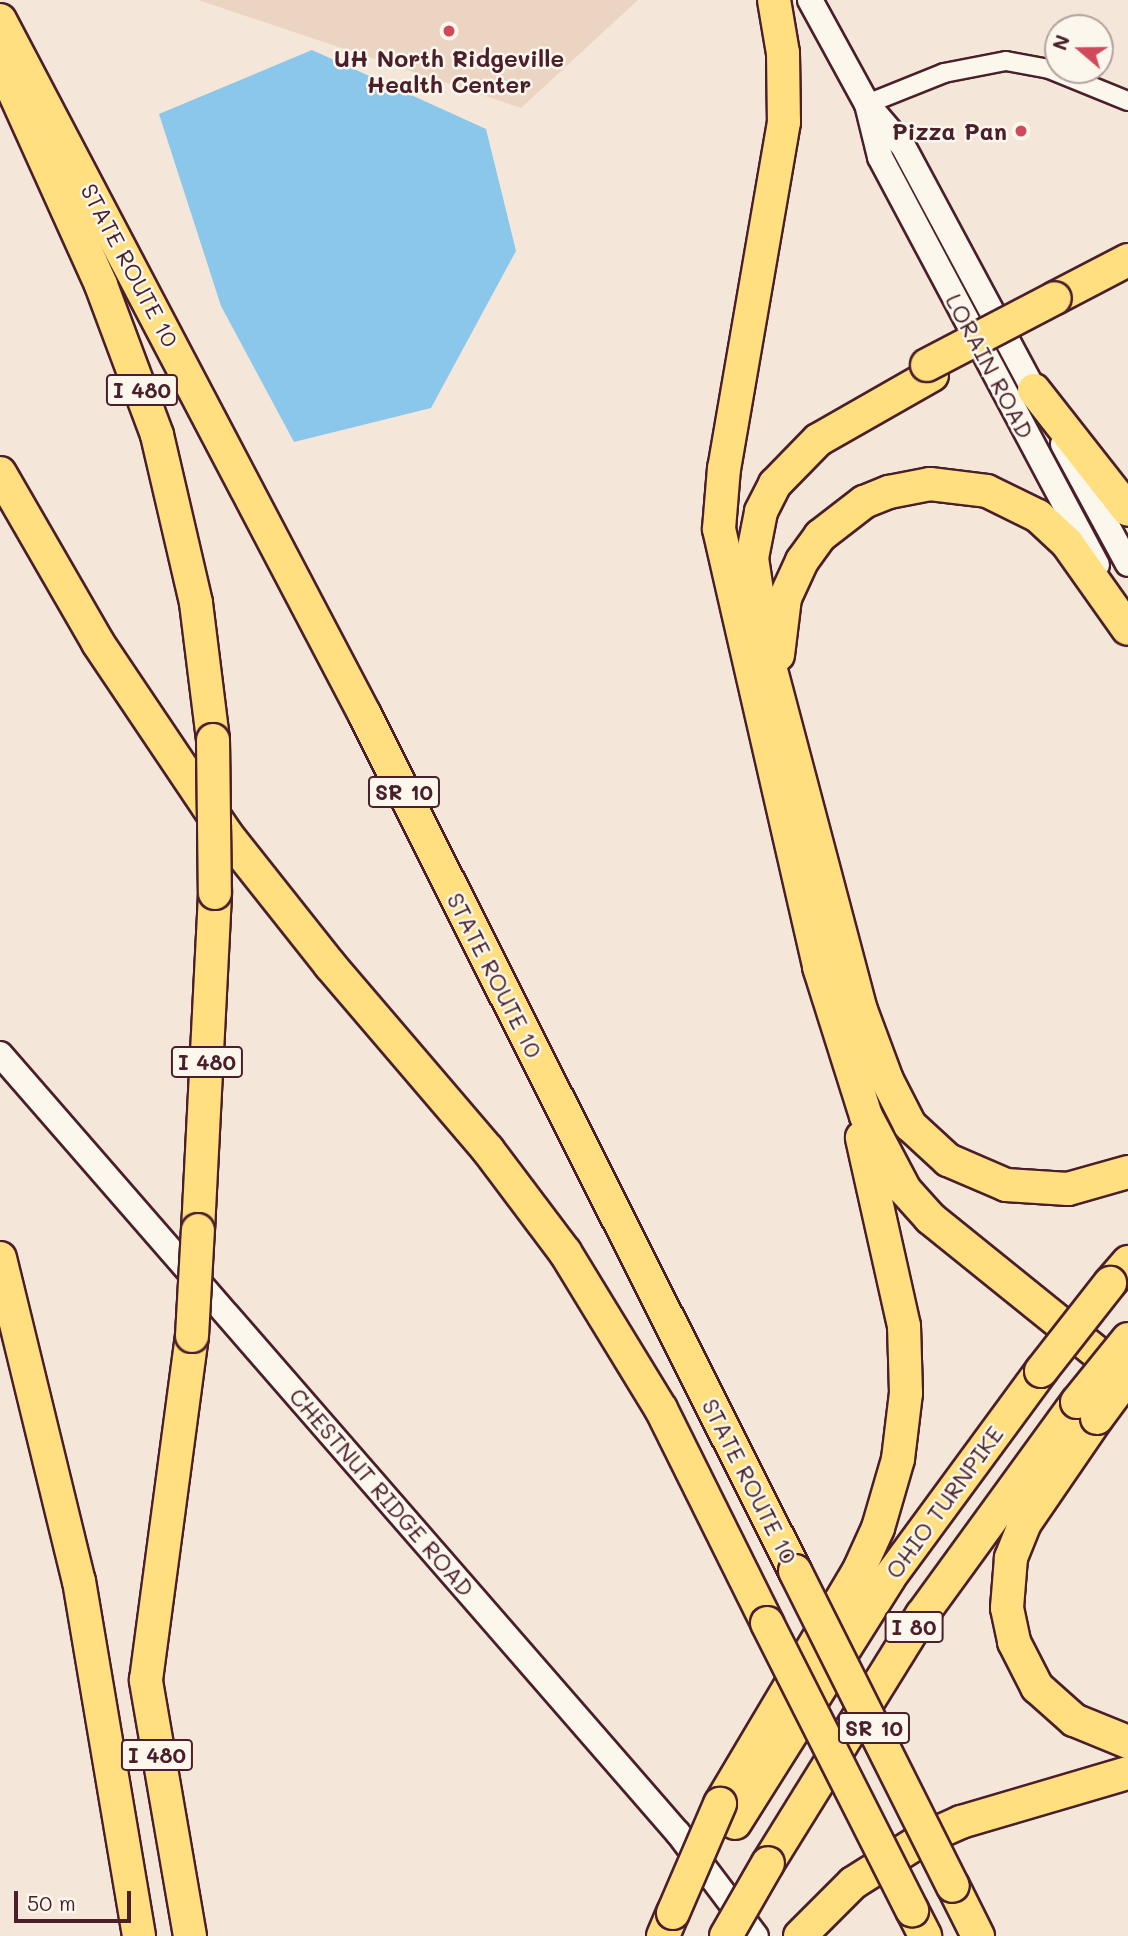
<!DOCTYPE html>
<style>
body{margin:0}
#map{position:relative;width:1128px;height:1936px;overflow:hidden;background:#f4e7d9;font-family:Mali,sans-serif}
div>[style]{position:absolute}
.built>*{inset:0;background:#ecd4c2}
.water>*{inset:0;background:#8bc6eb}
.roads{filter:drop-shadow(2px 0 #4a1f2b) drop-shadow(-2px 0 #4a1f2b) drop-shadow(0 2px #4a1f2b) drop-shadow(0 -2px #4a1f2b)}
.street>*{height:18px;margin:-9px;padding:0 9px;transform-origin:9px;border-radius:9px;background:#fbf7ec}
.secondary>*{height:24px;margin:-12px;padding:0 12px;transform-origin:12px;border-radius:12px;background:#fbf7ec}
.highway>*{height:32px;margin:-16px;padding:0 16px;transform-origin:16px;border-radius:16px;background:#ffdf80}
.bridges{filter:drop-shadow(2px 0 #4a1f2b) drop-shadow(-2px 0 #4a1f2b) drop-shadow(0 2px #4a1f2b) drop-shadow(0 -2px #4a1f2b)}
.highway-bridge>*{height:32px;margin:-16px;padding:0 16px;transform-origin:16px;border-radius:16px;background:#ffdf80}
.dots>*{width:19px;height:19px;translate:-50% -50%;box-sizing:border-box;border:4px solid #fbf7ec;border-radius:50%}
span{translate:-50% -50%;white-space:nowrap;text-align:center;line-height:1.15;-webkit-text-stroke:5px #fbf7ec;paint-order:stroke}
.shield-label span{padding:2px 5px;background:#fbf7ec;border:2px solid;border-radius:5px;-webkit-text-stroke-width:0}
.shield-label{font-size:21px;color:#4a1f2b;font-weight:700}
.poi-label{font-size:23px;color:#4a1f2b;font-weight:700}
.right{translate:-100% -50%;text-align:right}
.street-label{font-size:23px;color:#4a1f2b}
.north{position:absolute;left:1044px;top:14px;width:70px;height:70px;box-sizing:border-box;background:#fbf7ec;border:2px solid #b4a19f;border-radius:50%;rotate:290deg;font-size:19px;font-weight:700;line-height:28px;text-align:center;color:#4a1f2b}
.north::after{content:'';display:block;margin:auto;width:24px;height:32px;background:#d1495b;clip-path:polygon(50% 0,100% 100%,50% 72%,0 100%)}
.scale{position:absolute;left:14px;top:1891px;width:117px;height:32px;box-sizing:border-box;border:4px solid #4a1f2b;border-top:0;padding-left:9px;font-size:21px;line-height:24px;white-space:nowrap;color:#4a1f2b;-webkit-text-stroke:5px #fbf7ec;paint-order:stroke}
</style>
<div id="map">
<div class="built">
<i style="clip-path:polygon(198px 0,638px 0,521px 108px)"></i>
</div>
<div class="water">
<i style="clip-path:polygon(312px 50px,486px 129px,516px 251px,431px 408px,294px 442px,221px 306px,159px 114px)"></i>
</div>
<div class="roads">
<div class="street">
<i style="left:867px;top:104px;width:83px;rotate:-21.9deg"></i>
<i style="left:944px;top:73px;width:63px;rotate:-11deg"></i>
<i style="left:1006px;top:61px;width:44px;rotate:10.5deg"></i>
<i style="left:1049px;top:69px;width:85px;rotate:22.1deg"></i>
</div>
<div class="secondary">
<i style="left:810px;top:0;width:119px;rotate:61.3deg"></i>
<i style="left:867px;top:104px;width:55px;rotate:49.4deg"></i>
<i style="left:903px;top:146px;width:294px;rotate:61.8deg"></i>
<i style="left:868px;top:108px;width:50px;rotate:76.2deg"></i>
<i style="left:880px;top:157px;width:462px;rotate:62deg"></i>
<i style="left:1063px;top:444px;width:136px;rotate:61.6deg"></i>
<i style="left:0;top:1054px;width:1033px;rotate:48.97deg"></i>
<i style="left:678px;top:1833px;width:129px;rotate:52.9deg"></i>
</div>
<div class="highway">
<i style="left:774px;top:0;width:54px;rotate:80.4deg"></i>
<i style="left:783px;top:53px;width:69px;rotate:89.2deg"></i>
<i style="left:784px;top:122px;width:351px;rotate:99.8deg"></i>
<i style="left:724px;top:468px;width:61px;rotate:94.7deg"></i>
<i style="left:719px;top:529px;width:449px;rotate:77.1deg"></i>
<i style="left:819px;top:967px;width:156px;rotate:72.5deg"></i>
<i style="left:866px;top:1116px;width:84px;rotate:62.2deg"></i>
<i style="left:905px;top:1190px;width:38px;rotate:48deg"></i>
<i style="left:930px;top:1218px;width:255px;rotate:38.9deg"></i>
<i style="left:0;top:20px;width:785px;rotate:62.29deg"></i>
<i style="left:365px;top:715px;width:958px;rotate:63.33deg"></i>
<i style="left:0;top:61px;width:246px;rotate:65.7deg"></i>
<i style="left:101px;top:285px;width:160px;rotate:69.5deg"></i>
<i style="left:157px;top:435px;width:172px;rotate:76.9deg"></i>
<i style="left:196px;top:603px;width:138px;rotate:82.9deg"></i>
<i style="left:1055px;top:298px;width:82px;rotate:-27.5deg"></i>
<i style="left:932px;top:375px;width:131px;rotate:150.3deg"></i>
<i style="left:818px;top:440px;width:62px;rotate:134.3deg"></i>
<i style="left:775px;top:484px;width:31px;rotate:117deg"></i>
<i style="left:761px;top:512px;width:47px;rotate:101.1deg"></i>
<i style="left:752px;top:558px;width:94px;rotate:81.4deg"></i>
<i style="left:766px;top:651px;width:371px;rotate:75.2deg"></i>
<i style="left:861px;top:1010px;width:75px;rotate:69.6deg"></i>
<i style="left:887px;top:1080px;width:51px;rotate:62.9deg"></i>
<i style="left:910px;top:1125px;width:52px;rotate:42.6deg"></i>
<i style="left:948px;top:1160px;width:63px;rotate:23.3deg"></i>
<i style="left:1006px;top:1185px;width:62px;rotate:3.7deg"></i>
<i style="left:1068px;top:1189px;width:62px;rotate:-15.8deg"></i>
<i style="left:1034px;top:390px;width:152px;rotate:51.9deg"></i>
<i style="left:0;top:473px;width:196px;rotate:60deg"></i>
<i style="left:98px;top:643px;width:231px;rotate:56.1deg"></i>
<i style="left:227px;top:835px;width:166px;rotate:51.6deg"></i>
<i style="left:330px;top:965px;width:243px;rotate:49.5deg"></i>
<i style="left:488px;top:1150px;width:128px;rotate:53deg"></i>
<i style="left:565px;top:1252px;width:184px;rotate:58.6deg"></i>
<i style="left:661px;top:1409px;width:239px;rotate:63.6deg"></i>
<i style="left:778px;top:655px;width:57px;rotate:-83deg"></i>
<i style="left:785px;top:598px;width:41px;rotate:-65.3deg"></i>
<i style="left:802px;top:561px;width:31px;rotate:-54deg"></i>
<i style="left:820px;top:536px;width:56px;rotate:-37.7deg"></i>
<i style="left:864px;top:502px;width:27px;rotate:-22deg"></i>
<i style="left:889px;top:492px;width:42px;rotate:-11deg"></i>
<i style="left:930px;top:484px;width:57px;rotate:7deg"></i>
<i style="left:987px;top:491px;width:57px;rotate:26.1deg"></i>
<i style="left:1038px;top:516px;width:40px;rotate:43deg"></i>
<i style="left:1067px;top:543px;width:105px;rotate:54.7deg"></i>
<i style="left:198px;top:1230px;width:337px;rotate:-87.1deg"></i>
<i style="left:0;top:1258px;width:333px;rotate:76.3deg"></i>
<i style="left:79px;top:1581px;width:360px;rotate:80.4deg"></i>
<i style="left:1110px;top:1283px;width:28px;rotate:-49deg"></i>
<i style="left:1097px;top:1418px;width:127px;rotate:124.4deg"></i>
<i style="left:1025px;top:1523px;width:38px;rotate:112deg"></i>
<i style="left:1011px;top:1558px;width:50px;rotate:94.6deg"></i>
<i style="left:1007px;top:1608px;width:35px;rotate:78deg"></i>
<i style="left:1014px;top:1642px;width:51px;rotate:62.9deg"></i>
<i style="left:1037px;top:1687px;width:50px;rotate:41.7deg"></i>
<i style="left:1074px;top:1720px;width:58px;rotate:22.2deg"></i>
<i style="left:720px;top:1804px;width:270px;rotate:-59.3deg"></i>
<i style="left:858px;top:1572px;width:48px;rotate:-65.6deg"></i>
<i style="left:878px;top:1528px;width:72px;rotate:-73.8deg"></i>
<i style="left:898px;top:1459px;width:66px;rotate:-83.1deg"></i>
<i style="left:906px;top:1393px;width:67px;rotate:-91.7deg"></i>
<i style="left:904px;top:1326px;width:193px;rotate:-102.6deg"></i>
<i style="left:735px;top:1823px;width:289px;rotate:-57.8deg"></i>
<i style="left:889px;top:1578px;width:257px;rotate:-53.7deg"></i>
<i style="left:768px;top:1863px;width:292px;rotate:-58.2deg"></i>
<i style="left:922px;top:1615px;width:263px;rotate:-54deg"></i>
<i style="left:953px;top:1886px;width:56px;rotate:63.4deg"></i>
<i style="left:912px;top:1910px;width:29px;rotate:63deg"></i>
<i style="left:190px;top:1936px;width:260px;rotate:-99.8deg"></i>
<i style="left:146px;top:1680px;width:347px;rotate:-82.4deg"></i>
<i style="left:663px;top:1936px;width:25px;rotate:-67deg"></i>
<i style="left:800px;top:1936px;width:75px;rotate:-45deg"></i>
<i style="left:853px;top:1883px;width:83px;rotate:-32.2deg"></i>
<i style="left:923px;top:1839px;width:42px;rotate:-24.1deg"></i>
<i style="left:961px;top:1822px;width:174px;rotate:-16.4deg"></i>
</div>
</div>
<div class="bridges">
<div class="highway-bridge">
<i style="left:927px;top:365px;width:144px;rotate:-27.6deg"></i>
<i style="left:213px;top:740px;width:153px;rotate:89.3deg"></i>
<i style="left:192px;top:1336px;width:106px;rotate:-86.8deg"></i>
<i style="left:1041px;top:1371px;width:112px;rotate:-51.9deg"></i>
<i style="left:1077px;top:1402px;width:81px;rotate:-51deg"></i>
<i style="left:1097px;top:1418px;width:52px;rotate:-53.6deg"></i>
<i style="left:795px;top:1571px;width:352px;rotate:63.4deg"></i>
<i style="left:767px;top:1623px;width:322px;rotate:63.2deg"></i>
<i style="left:673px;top:1913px;width:119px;rotate:-66.7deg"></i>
<i style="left:726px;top:1936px;width:84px;rotate:-60.1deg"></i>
</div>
</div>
<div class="dots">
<i style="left:449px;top:31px;background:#d1495b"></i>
<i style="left:1021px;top:131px;background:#d1495b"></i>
</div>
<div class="shield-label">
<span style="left:142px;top:390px">I 480</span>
<span style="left:404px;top:792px">SR 10</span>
<span style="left:207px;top:1062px">I 480</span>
<span style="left:914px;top:1627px">I 80</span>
<span style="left:874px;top:1728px">SR 10</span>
<span style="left:157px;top:1755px">I 480</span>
</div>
<div class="poi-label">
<span style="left:449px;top:71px">UH North Ridgeville<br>Health Center</span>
<span class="right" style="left:1007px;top:131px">Pizza Pan</span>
</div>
<div class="street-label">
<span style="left:130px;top:265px;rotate:62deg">STATE ROUTE 10</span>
<span style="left:990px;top:366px;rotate:62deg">LORAIN ROAD</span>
<span style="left:495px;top:975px;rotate:63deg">STATE ROUTE 10</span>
<span style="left:750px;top:1481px;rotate:63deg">STATE ROUTE 10</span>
<span style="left:382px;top:1492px;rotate:49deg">CHESTNUT RIDGE ROAD</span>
<span style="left:944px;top:1502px;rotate:-54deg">OHIO TURNPIKE</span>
</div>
<div class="north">N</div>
<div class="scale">50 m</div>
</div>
